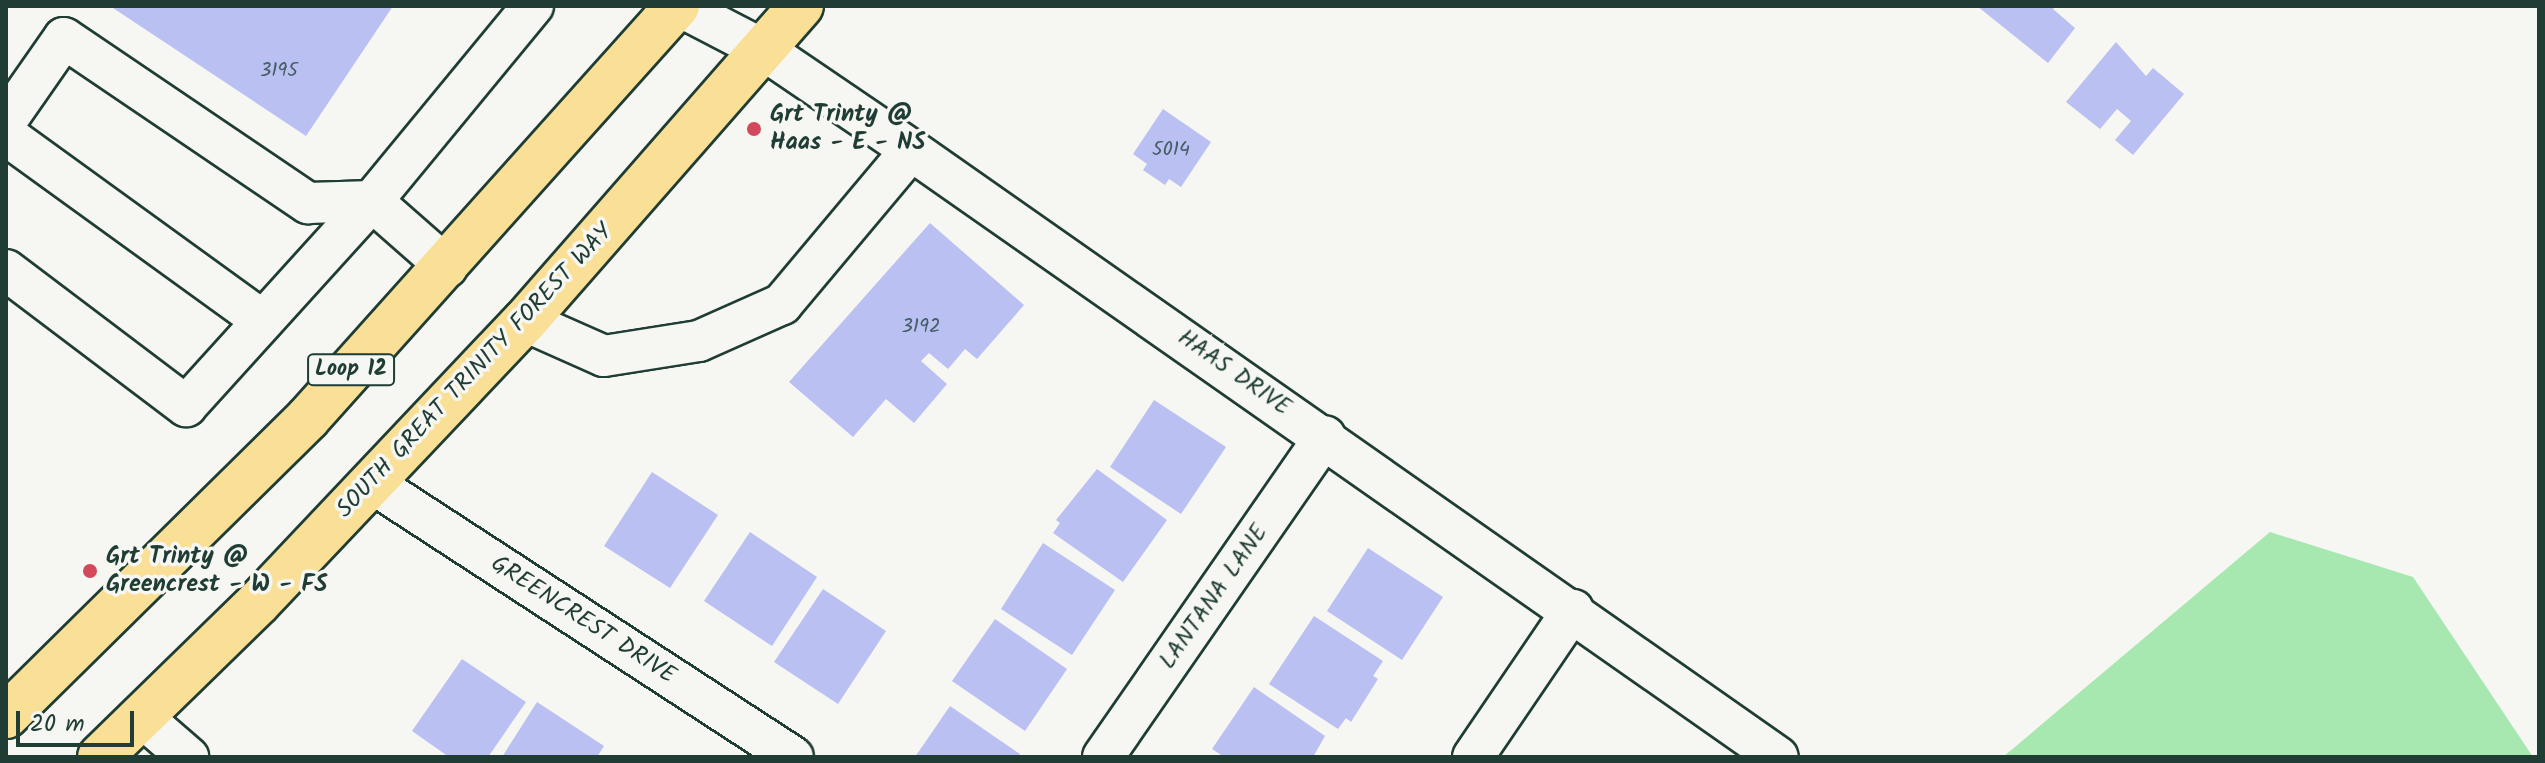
<!DOCTYPE html>
<style>
body{margin:0}
#map{position:relative;width:2545px;height:763px;overflow:hidden;background:#f6f6f2;font-family:Kalam,sans-serif}
div>[style]{position:absolute}
.green>*{inset:0;background:#a7e7b0}
.building>*{inset:0;background:#bac0f2}
.roads{filter:drop-shadow(2px 0 #1f3d34) drop-shadow(-2px 0 #1f3d34) drop-shadow(0 2px #1f3d34) drop-shadow(0 -2px #1f3d34)}
.minor>*{height:40px;margin:-20px;padding:0 20px;transform-origin:20px;border-radius:20px;background:#f6f6f2}
.major>*{height:44px;margin:-22px;padding:0 22px;transform-origin:22px;border-radius:22px;background:#fadf96}
.dots>*{width:22px;height:22px;translate:-50% -50%;box-sizing:border-box;border:4px solid #f6f6f2;border-radius:50%}
span{translate:-50% -50%;white-space:nowrap;text-align:center;line-height:1.15;-webkit-text-stroke:7px #f6f6f2;paint-order:stroke}
.number-label{font-size:20px;color:#465e64}
.number-label span{-webkit-text-stroke-width:0}
.shield-label span{padding:2px 6px;background:#f6f6f2;border:2px solid;border-radius:6px;-webkit-text-stroke-width:0}
.shield-label{font-size:22px;color:#1f3d34;font-weight:700}
.poi-label{font-size:24px;color:#1f3d34;font-weight:700}
.left{translate:0 -50%;text-align:left}
.street-label{font-size:24px;color:#1f3d34}
.frame{position:absolute;inset:0;border:8px solid #1f3d34;pointer-events:none}
.scale{position:absolute;left:16px;top:711px;width:118px;height:36px;box-sizing:border-box;border:4px solid #1f3d34;border-top:0;padding-left:10px;font-size:24px;line-height:28px;white-space:nowrap;color:#1f3d34;-webkit-text-stroke:6px #f6f6f2;paint-order:stroke}
</style>
<div id="map">
<div class="green">
<i style="clip-path:polygon(2270px 532px,2413px 577px,2533px 757px,2003px 757px)"></i>
</div>
<div class="building">
<i style="clip-path:polygon(110px 6px,393px 6px,306px 136px)"></i>
<i style="clip-path:polygon(1977px 6px,2056px 6px,2053px 9px,2075px 28px,2048px 63px)"></i>
<i style="clip-path:polygon(2116px 42px,2146px 76px,2153px 68px,2184px 94px,2133px 155px,2115px 140px,2131px 121px,2117px 109px,2100px 129px,2066px 102px)"></i>
<i style="clip-path:polygon(1163px 109px,1211px 142px,1181px 187px,1169px 179px,1165px 185px,1143px 170px,1147px 164px,1133px 154px)"></i>
<i style="clip-path:polygon(930px 223px,1024px 305px,977px 359px,965px 349px,948px 369px,929px 353px,921px 361px,947px 384px,914px 423px,886px 399px,853px 437px,789px 382px)"></i>
<i style="clip-path:polygon(1154px 400px,1226px 447px,1181px 514px,1110px 467px)"></i>
<i style="clip-path:polygon(1097px 469px,1167px 520px,1123px 582px,1053px 533px,1060px 523px,1056px 520px)"></i>
<i style="clip-path:polygon(652px 472px,718px 515px,670px 588px,604px 546px)"></i>
<i style="clip-path:polygon(750px 532px,817px 577px,772px 646px,704px 601px)"></i>
<i style="clip-path:polygon(1043px 543px,1115px 590px,1072px 655px,1001px 609px)"></i>
<i style="clip-path:polygon(1368px 548px,1443px 597px,1402px 660px,1327px 611px)"></i>
<i style="clip-path:polygon(823px 589px,886px 631px,838px 704px,774px 662px)"></i>
<i style="clip-path:polygon(1314px 616px,1383px 661px,1373px 676px,1378px 679px,1351px 722px,1346px 718px,1338px 729px,1269px 684px)"></i>
<i style="clip-path:polygon(995px 619px,1067px 669px,1025px 731px,952px 681px)"></i>
<i style="clip-path:polygon(462px 659px,526px 702px,488px 757px,449px 757px,412px 731px)"></i>
<i style="clip-path:polygon(1254px 687px,1325px 736px,1313px 757px,1224px 757px,1212px 749px)"></i>
<i style="clip-path:polygon(537px 702px,604px 746px,597px 757px,502px 757px)"></i>
<i style="clip-path:polygon(950px 706px,1020px 754px,1017px 757px,915px 757px)"></i>
</div>
<div class="roads">
<div class="minor">
<i style="left:679px;top:6px;width:96px;rotate:27.4deg"></i>
<i style="left:764px;top:50px;width:178px;rotate:34.2deg"></i>
<i style="left:911px;top:150px;width:1058px;rotate:35deg"></i>
<i style="left:6px;top:121px;width:101px;rotate:-55.1deg"></i>
<i style="left:64px;top:38px;width:295px;rotate:34.1deg"></i>
<i style="left:308px;top:203px;width:64px;rotate:-1.8deg"></i>
<i style="left:372px;top:201px;width:100px;rotate:41.3deg"></i>
<i style="left:6px;top:135px;width:317px;rotate:35.9deg"></i>
<i style="left:6px;top:270px;width:226px;rotate:37.1deg"></i>
<i style="left:186px;top:406px;width:277px;rotate:-47.8deg"></i>
<i style="left:372px;top:201px;width:253px;rotate:-50.5deg"></i>
<i style="left:525px;top:321px;width:86px;rotate:23.9deg"></i>
<i style="left:604px;top:356px;width:96px;rotate:-9deg"></i>
<i style="left:699px;top:341px;width:91px;rotate:-24deg"></i>
<i style="left:782px;top:304px;width:201px;rotate:-50deg"></i>
<i style="left:372px;top:483px;width:502px;rotate:33.06deg"></i>
<i style="left:143px;top:718px;width:60px;rotate:40.9deg"></i>
<i style="left:1103px;top:757px;width:390px;rotate:-55.3deg"></i>
<i style="left:1473px;top:757px;width:178px;rotate:-55.8deg"></i>
</div>
<div class="major">
<i style="left:6px;top:716px;width:424px;rotate:-44.6deg"></i>
<i style="left:308px;top:418px;width:553px;rotate:-48.15deg"></i>
<i style="left:100px;top:757px;width:221px;rotate:-44.3deg"></i>
<i style="left:258px;top:603px;width:388px;rotate:-46.6deg"></i>
<i style="left:525px;top:321px;width:419px;rotate:-48.8deg"></i>
</div>
</div>
<div class="dots">
<i style="left:754px;top:129px;background:#d1495b"></i>
<i style="left:90px;top:571px;background:#d1495b"></i>
</div>
<div class="number-label">
<span style="left:279px;top:71px">3195</span>
<span style="left:1171px;top:150px">5014</span>
<span style="left:921px;top:327px">3192</span>
</div>
<div class="shield-label">
<span style="left:351px;top:370px">Loop 12</span>
</div>
<div class="poi-label">
<span class="left" style="left:770px;top:129px">Grt Trinty @<br>Haas - E - NS</span>
<span class="left" style="left:106px;top:571px">Grt Trinty @<br>Greencrest - W - FS</span>
</div>
<div class="street-label">
<span style="left:475px;top:371px;rotate:-47deg">SOUTH GREAT TRINITY FOREST WAY</span>
<span style="left:1234px;top:373px;rotate:35deg">HAAS DRIVE</span>
<span style="left:1214px;top:597px;rotate:-55deg">LANTANA LANE</span>
<span style="left:583px;top:620px;rotate:33deg">GREENCREST DRIVE</span>
</div>
<div class="frame"></div>
<div class="scale">20 m</div>
</div>
